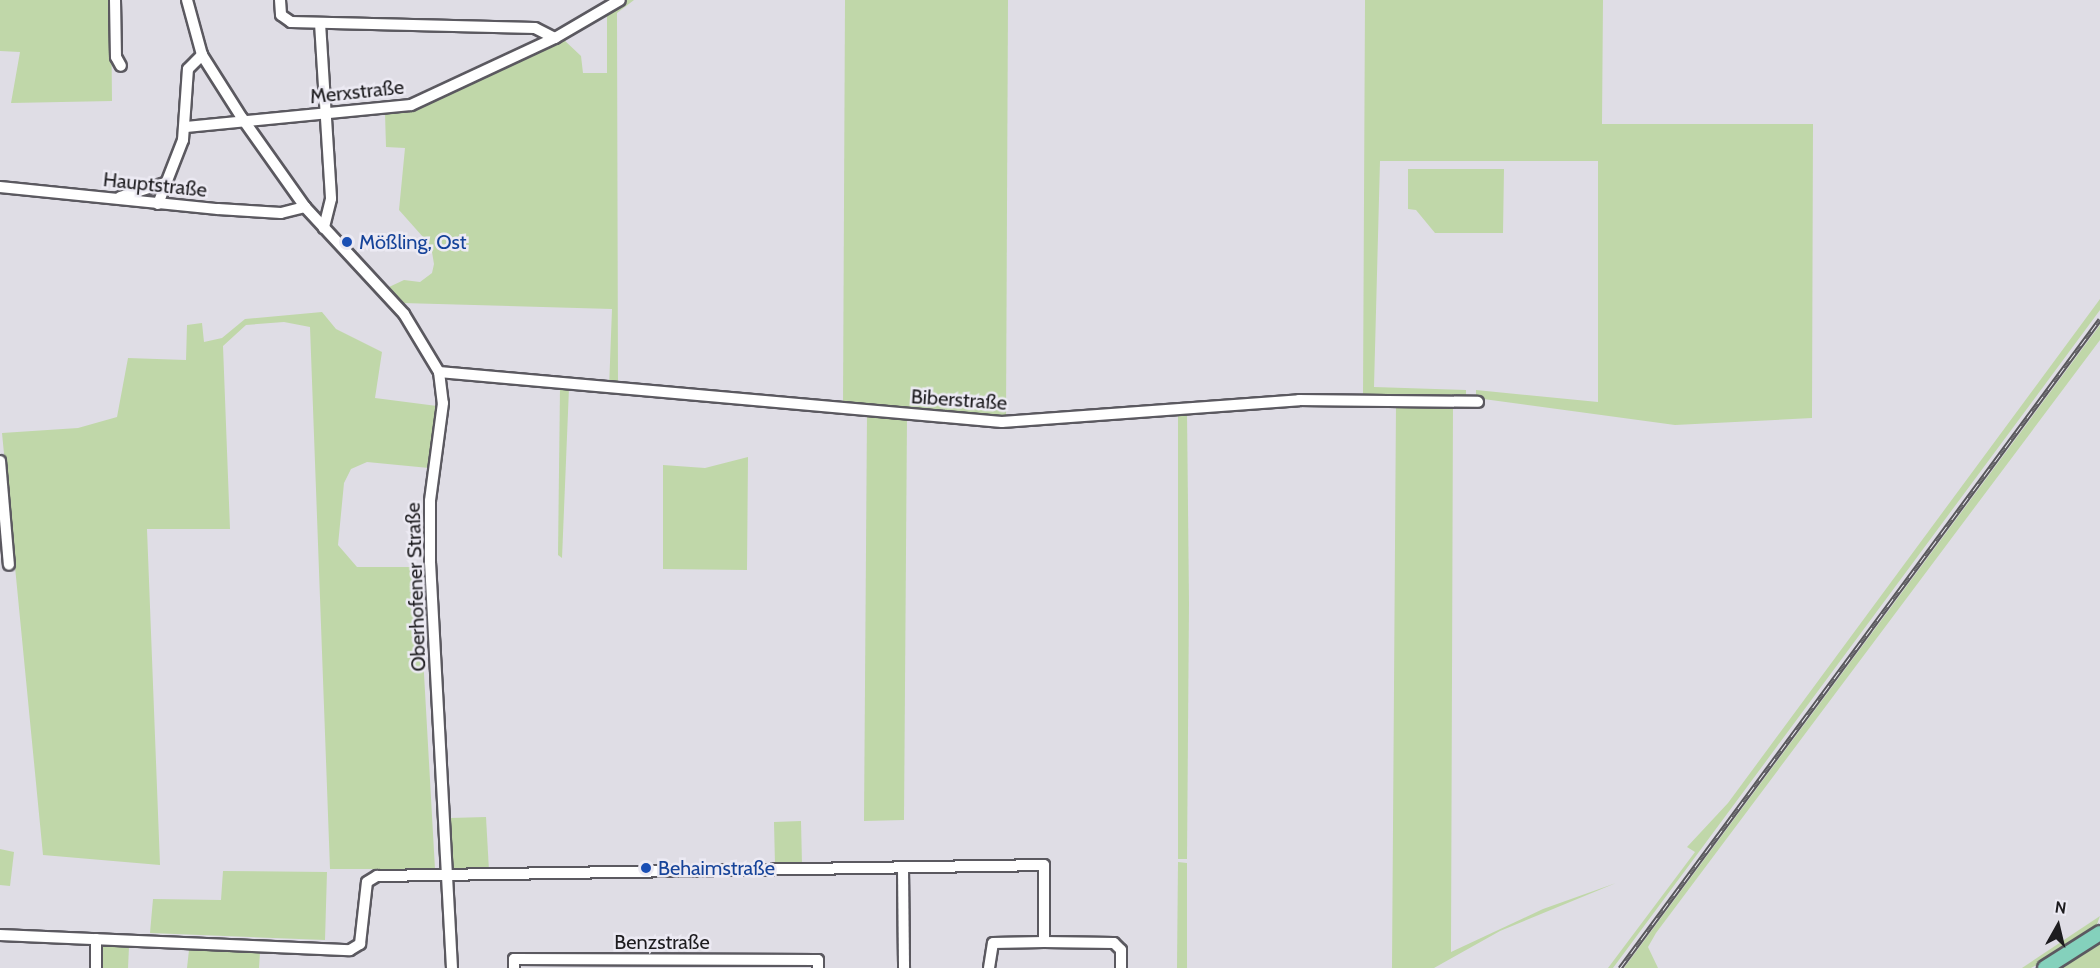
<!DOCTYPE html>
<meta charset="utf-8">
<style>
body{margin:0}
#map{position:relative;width:2100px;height:968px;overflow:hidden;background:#dfdde5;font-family:Cabin,sans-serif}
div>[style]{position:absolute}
.green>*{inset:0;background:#c0d7a9}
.roads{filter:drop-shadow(2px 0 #5b5960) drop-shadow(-2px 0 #5b5960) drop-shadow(0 2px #5b5960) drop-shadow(0 -2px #5b5960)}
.minor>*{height:10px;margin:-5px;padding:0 5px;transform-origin:5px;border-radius:5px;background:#fff}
.major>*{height:14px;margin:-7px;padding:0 7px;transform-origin:7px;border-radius:7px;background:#84d1bc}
.rail>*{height:5px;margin-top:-2.5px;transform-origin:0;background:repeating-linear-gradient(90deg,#eceaf3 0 9px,#59585c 0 18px);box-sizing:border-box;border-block:2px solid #59585c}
.dots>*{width:16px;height:16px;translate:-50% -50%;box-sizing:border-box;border:3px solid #eceaf3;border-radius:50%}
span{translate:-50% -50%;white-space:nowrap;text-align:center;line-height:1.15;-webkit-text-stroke:5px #eceaf3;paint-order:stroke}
.street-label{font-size:20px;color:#1d1c1f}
.transit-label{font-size:20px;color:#164399}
.left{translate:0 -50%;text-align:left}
.north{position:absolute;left:2028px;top:896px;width:60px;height:60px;-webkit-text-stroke:4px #eceaf3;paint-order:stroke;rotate:8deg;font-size:16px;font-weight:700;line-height:24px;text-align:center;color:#1d1c1f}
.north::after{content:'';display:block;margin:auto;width:21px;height:27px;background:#1d1c1f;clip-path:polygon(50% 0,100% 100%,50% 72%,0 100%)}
</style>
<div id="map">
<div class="green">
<i style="clip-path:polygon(0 0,111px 0,112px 101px,11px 103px,20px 52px,0 51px)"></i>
<i style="clip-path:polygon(626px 0,634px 0,617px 13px,618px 388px,609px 388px,612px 309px,402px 303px,389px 287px,404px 280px,420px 282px,432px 273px,434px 264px,431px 246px,399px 210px,405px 148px,386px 147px,385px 113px,433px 102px,562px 38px,581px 56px,583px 73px,607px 73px,607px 13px)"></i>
<i style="clip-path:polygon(845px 0,1008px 0,1006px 420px,843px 407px)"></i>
<i style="clip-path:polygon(1365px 0,1603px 0,1602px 124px,1813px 124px,1812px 418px,1675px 425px,1476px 398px,1476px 390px,1598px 402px,1598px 161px,1380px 161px,1374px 387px,1466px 390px,1466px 397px,1363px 398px)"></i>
<i style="clip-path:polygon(1408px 169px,1504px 169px,1503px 233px,1435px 233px,1416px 210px,1408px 209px)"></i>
<i style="clip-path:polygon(2100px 299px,2100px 310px,1613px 968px,1608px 968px,1695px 852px,1687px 847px,1728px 803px)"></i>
<i style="clip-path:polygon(322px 312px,336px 329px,382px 352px,375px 398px,437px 406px,429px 468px,367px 462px,351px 469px,344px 483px,338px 545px,357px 567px,418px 567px,435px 869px,330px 869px,310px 327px,284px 322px,246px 325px,223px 346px,230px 529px,147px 529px,160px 865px,43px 855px,2px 433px,78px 428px,117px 417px,128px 358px,186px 360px,187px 325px,202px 323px,204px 342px,222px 338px,245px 319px)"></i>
<i style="clip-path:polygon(2100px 325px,2100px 340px,1656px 933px,1648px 947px,1658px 968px,1624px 968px)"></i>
<i style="clip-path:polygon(560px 387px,569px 388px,562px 558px,558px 555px)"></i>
<i style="clip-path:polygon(1396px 403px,1453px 404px,1451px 952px,1543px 909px,1616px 883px,1500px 931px,1434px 968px,1392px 968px)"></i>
<i style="clip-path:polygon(1187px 412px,1189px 603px,1187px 859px,1178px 859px,1178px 413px)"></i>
<i style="clip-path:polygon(867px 414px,907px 417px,904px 820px,864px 821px)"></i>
<i style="clip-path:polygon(748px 457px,747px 570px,663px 569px,663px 465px,705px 468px)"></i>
<i style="clip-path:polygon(486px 817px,489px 871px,452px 871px,450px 818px)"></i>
<i style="clip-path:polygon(801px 821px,802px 865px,775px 865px,774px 822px)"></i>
<i style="clip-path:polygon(0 849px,14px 852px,10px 886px,0 885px)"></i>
<i style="clip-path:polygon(1178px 862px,1187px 863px,1187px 968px,1177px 968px)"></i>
<i style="clip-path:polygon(223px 871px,327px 872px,325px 940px,150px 933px,153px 899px,221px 900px)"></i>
<i style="clip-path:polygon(2100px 916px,2095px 930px,2031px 968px,2022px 968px)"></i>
<i style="clip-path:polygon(2100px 940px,2100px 968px,2056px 968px)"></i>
<i style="clip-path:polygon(101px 946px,129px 947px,128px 968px,100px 968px)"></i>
<i style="clip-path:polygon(189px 950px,260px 952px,259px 968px,187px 968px)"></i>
</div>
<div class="roads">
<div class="minor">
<i style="left:115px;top:0;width:57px;rotate:89deg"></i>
<i style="left:116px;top:57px;width:10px;rotate:61deg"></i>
<i style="left:187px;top:0;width:57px;rotate:74.7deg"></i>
<i style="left:202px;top:55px;width:75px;rotate:57.6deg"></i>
<i style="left:242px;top:118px;width:109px;rotate:54.7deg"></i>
<i style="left:305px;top:207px;width:146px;rotate:47.2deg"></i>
<i style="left:404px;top:314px;width:68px;rotate:58.9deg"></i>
<i style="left:439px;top:372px;width:31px;rotate:83deg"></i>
<i style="left:443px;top:403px;width:99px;rotate:97.6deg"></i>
<i style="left:430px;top:501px;width:61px;rotate:90deg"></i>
<i style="left:430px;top:562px;width:407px;rotate:86.9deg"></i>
<i style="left:280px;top:0;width:15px;rotate:86deg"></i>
<i style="left:281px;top:15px;width:12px;rotate:35deg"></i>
<i style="left:291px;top:22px;width:244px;rotate:1.4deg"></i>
<i style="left:535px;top:28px;width:22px;rotate:27deg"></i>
<i style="left:555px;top:38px;width:75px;rotate:-30.3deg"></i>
<i style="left:320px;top:23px;width:176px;rotate:86.4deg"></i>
<i style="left:331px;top:199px;width:30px;rotate:104deg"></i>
<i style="left:186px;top:127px;width:226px;rotate:-5.6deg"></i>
<i style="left:411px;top:105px;width:159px;rotate:-25deg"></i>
<i style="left:0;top:187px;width:219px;rotate:5.8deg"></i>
<i style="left:218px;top:209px;width:63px;rotate:3.6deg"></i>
<i style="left:281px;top:213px;width:25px;rotate:-14deg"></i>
<i style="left:120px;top:197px;width:47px;rotate:-17.3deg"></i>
<i style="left:158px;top:204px;width:69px;rotate:-68.7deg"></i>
<i style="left:183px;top:140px;width:71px;rotate:-86deg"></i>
<i style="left:188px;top:69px;width:20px;rotate:-45deg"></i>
<i style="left:439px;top:372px;width:565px;rotate:5.08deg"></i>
<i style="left:1002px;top:422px;width:298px;rotate:-4.2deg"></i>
<i style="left:1299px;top:400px;width:179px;rotate:0.6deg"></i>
<i style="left:0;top:461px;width:104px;rotate:85.1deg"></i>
<i style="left:903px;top:869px;width:99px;rotate:89.4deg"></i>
<i style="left:0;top:935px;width:350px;rotate:2.5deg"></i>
<i style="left:350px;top:950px;width:12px;rotate:-31deg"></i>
<i style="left:360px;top:944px;width:62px;rotate:-83.6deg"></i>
<i style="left:367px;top:882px;width:12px;rotate:-31deg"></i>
<i style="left:377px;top:876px;width:667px;rotate:-0.94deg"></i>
<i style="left:1044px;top:865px;width:77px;rotate:90deg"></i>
<i style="left:96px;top:939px;width:29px;rotate:90deg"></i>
<i style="left:514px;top:968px;width:9px;rotate:-90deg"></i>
<i style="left:514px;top:959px;width:304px;rotate:0.2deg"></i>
<i style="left:818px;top:960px;width:8px;rotate:90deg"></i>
<i style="left:989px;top:968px;width:25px;rotate:-81deg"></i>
<i style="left:993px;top:943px;width:51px;rotate:-1.1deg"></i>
<i style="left:1044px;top:942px;width:70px;rotate:0.8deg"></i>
<i style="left:1114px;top:943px;width:10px;rotate:45deg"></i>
<i style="left:1121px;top:950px;width:18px;rotate:90deg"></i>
</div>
<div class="major">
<i style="left:2045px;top:968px;width:65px;rotate:-32.5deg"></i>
</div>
</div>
<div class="rail">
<i style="left:1620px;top:968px;width:807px;rotate:-53.51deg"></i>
</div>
<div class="dots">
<i style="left:347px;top:242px;background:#1a4fb4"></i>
<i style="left:646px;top:868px;background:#1a4fb4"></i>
</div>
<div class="street-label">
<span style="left:357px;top:92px;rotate:-6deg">Merxstraße</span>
<span style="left:155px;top:185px;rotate:6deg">Hauptstraße</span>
<span style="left:959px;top:400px;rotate:4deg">Biberstraße</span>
<span style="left:416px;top:587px;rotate:-92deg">Oberhofener Straße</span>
<span style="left:662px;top:942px">Benzstraße</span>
</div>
<div class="transit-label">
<span class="left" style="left:359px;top:242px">Mößling, Ost</span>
<span class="left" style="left:658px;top:868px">Behaimstraße</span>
</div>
<div class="north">N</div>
</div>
